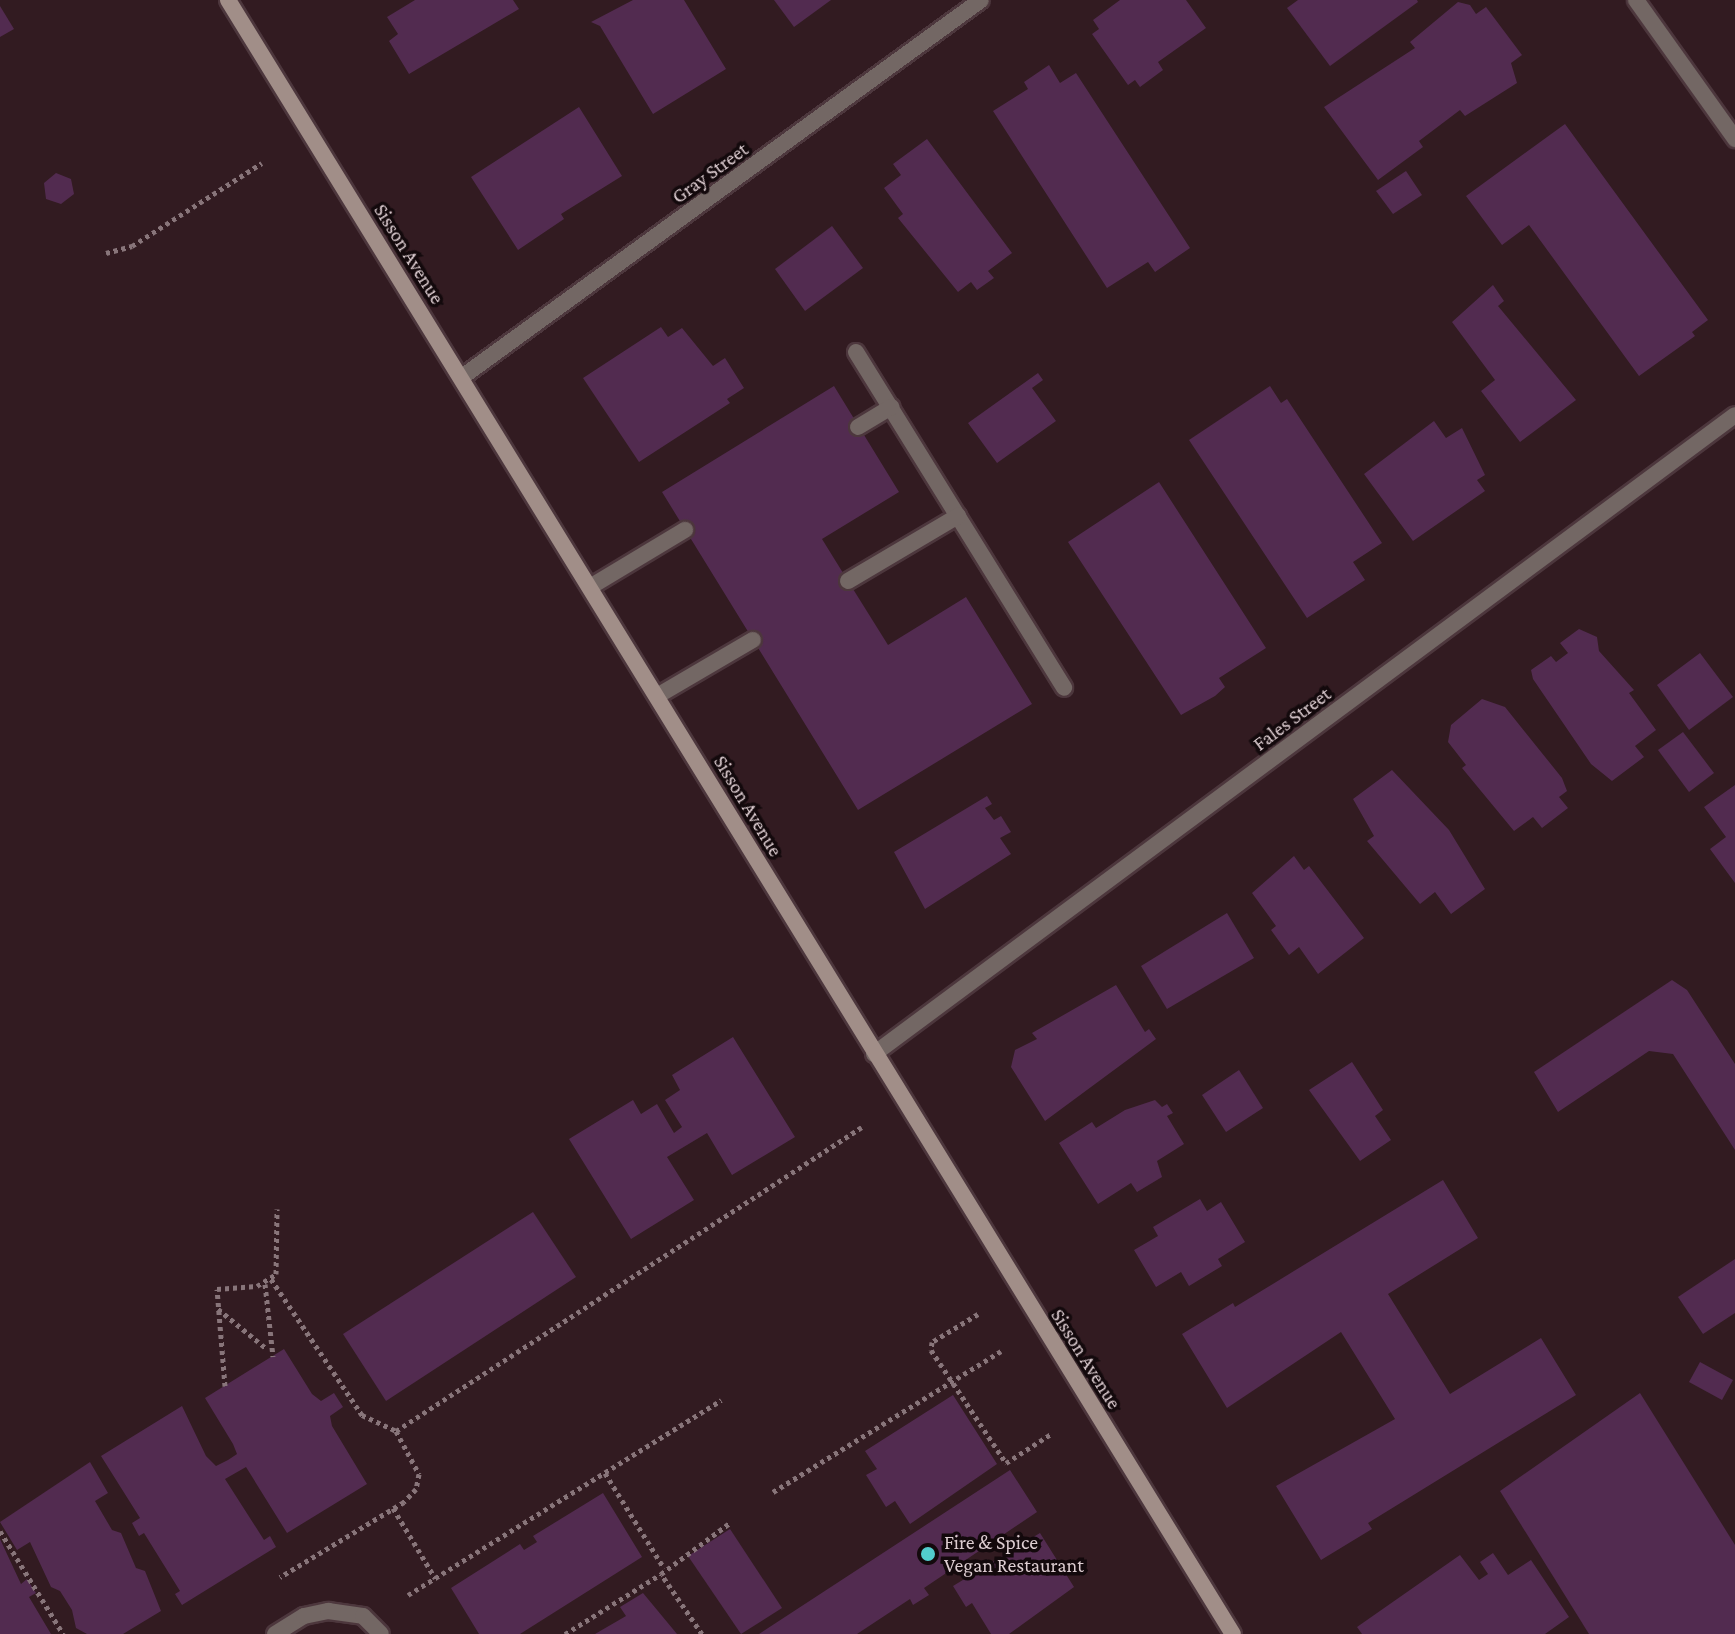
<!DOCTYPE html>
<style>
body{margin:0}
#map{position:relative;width:1735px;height:1634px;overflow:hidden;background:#321b21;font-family:"Crimson Pro",serif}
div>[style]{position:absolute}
.building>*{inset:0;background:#522b50}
.path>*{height:5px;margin-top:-2.5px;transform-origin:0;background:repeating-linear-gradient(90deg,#88757a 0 4px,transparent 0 8px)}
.roads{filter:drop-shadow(2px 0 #4d373d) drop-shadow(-2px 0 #4d373d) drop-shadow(0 2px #4d373d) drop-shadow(0 -2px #4d373d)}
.lane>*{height:16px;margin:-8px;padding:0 8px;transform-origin:8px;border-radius:8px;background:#736764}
.street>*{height:16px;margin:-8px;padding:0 8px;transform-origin:8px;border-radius:8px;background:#736764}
.secondary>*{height:16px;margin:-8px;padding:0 8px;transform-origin:8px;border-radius:8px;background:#a18e88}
.dots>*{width:22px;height:22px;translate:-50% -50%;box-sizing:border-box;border:4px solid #13090c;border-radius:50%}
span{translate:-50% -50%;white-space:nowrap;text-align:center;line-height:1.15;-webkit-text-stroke:7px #13090c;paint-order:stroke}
.street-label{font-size:20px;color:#ddcdd1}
.poi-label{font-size:20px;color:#ddcdd1}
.left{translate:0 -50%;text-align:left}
</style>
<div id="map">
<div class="building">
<i style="clip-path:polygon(415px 0,513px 0,519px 9px,409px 74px,389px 41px,398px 34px,387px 17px)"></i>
<i style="clip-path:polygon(633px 0,684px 0,726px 69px,653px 114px,600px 26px,591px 22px)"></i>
<i style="clip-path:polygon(774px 0,831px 0,794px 27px)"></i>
<i style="clip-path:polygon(1120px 0,1186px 0,1206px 28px,1158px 62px,1163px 70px,1140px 87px,1135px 80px,1128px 85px,1092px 34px,1099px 29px,1093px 20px)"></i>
<i style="clip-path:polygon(1298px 0,1417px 0,1418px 2px,1330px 66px,1287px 8px)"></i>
<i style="clip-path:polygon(1458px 2px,1470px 5px,1476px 14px,1486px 7px,1522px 55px,1511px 63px,1517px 83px,1465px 116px,1460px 110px,1419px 141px,1423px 147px,1378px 180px,1324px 107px,1415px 48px,1410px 42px)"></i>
<i style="clip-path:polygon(0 6px,14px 29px,0 37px)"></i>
<i style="clip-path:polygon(1049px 65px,1060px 83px,1076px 73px,1190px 248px,1155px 272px,1148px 262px,1107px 288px,993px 111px,1028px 89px,1024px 82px)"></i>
<i style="clip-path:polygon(579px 107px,622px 176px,561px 214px,564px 219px,518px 250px,471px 177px)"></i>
<i style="clip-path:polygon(1565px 124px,1708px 320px,1692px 332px,1695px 336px,1639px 376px,1529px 225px,1502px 245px,1466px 196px)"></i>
<i style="clip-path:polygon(927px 139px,1012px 253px,988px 271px,994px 278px,977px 290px,971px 282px,958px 292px,898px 218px,903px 214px,884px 188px,901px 175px,893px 164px)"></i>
<i style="clip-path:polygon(1406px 171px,1422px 195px,1393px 214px,1376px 191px)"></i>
<i style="clip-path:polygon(56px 173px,71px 179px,74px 194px,61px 204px,46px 199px,44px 183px)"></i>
<i style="clip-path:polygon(832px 226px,863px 268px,805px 311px,775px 269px)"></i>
<i style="clip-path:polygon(1493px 285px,1504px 301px,1498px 306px,1576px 400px,1520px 442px,1481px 391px,1495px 380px,1452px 322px)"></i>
<i style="clip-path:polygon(661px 327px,668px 337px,682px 328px,713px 366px,725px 358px,744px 388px,727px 399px,730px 403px,639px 462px,583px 378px)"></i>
<i style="clip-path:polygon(1038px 373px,1043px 380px,1032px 388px,1056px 421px,997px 463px,968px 423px)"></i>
<i style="clip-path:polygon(834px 386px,899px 492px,822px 539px,848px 581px,888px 645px,966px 597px,1032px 704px,858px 810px,662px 492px)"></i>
<i style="clip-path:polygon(1270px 386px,1281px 403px,1287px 399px,1382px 543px,1353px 562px,1365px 580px,1307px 618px,1189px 440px)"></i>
<i style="clip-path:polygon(1434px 421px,1446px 438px,1462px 428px,1485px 475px,1477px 480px,1485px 491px,1413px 541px,1364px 474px)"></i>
<i style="clip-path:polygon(1159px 482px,1266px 648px,1219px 678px,1225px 687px,1215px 696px,1181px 715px,1068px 542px)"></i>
<i style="clip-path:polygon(1579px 629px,1597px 637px,1599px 651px,1634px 690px,1629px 693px,1656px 730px,1635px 746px,1644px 757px,1612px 781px,1591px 764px,1533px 679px,1531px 670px,1551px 656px,1556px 662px,1568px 653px,1560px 643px)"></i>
<i style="clip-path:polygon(1700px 653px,1733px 697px,1689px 730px,1657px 685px)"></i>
<i style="clip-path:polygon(1482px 699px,1505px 707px,1562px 778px,1567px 791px,1559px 797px,1568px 808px,1542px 828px,1533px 817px,1514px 831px,1462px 768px,1466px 765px,1448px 742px,1451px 725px)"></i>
<i style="clip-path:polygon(1683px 732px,1714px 773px,1689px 792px,1658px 750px)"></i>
<i style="clip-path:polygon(1392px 770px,1449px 830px,1485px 889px,1451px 914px,1435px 892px,1420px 904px,1367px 841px,1374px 836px,1353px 799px)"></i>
<i style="clip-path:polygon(1735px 785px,1735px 883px,1710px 849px,1726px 837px,1704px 807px)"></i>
<i style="clip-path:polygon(987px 796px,992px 804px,985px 808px,994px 820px,1001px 816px,1011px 832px,1000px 838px,1011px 854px,925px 909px,894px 852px)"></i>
<i style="clip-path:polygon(1294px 856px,1304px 870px,1309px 866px,1364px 938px,1318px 974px,1299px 947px,1289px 955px,1271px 930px,1276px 926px,1252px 893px)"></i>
<i style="clip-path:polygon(1227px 913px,1254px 958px,1167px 1009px,1141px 966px)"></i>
<i style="clip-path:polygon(1672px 980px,1687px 990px,1735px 1064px,1735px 1150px,1673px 1054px,1649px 1051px,1558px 1112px,1534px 1072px)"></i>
<i style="clip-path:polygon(1116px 985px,1145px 1032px,1149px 1029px,1156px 1039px,1045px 1121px,1011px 1067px,1015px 1050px,1037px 1039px,1032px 1033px)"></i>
<i style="clip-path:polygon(733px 1037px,795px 1137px,732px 1175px,707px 1133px,667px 1157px,694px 1200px,631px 1239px,569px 1139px,633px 1100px,641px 1114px,657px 1104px,674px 1133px,682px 1127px,665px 1100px,680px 1090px,672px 1075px)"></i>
<i style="clip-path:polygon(1352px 1062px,1383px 1110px,1375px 1116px,1391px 1140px,1360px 1161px,1309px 1090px)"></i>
<i style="clip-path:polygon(1239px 1070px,1263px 1108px,1226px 1132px,1202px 1095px)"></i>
<i style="clip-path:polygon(1155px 1100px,1162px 1107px,1167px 1104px,1173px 1113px,1167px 1116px,1184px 1144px,1157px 1161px,1162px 1177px,1137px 1192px,1131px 1183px,1098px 1204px,1059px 1143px,1092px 1122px,1096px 1128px,1125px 1110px)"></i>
<i style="clip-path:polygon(1443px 1180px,1478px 1238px,1388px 1294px,1450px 1394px,1541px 1338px,1576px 1395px,1368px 1523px,1372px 1529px,1321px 1560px,1276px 1486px,1395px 1419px,1341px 1332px,1227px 1408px,1182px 1334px,1233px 1303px,1235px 1307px)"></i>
<i style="clip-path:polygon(1200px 1199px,1207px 1211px,1221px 1202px,1245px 1242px,1218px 1259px,1222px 1266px,1189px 1286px,1181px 1272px,1156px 1287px,1134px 1250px,1158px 1236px,1153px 1227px)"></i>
<i style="clip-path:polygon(533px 1212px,576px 1277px,386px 1401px,343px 1334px)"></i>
<i style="clip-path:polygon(1735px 1259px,1735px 1313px,1703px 1334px,1678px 1297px)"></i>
<i style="clip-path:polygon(284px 1349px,312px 1394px,321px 1401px,334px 1393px,343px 1407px,330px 1416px,332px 1426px,367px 1484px,287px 1533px,246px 1467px,225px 1479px,264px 1540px,270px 1536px,276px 1547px,182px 1605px,175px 1594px,180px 1591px,144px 1533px,139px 1536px,132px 1523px,140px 1518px,101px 1456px,182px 1406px,206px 1456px,216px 1466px,228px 1460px,237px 1454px,233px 1444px,205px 1398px)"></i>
<i style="clip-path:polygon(1700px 1362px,1733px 1380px,1722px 1400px,1689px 1382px)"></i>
<i style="clip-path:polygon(1640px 1393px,1735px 1545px,1735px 1634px,1589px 1634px,1500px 1491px)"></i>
<i style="clip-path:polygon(953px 1395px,997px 1464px,910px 1524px,895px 1501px,886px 1507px,866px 1475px,877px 1469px,865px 1451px)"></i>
<i style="clip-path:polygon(90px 1462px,108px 1493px,95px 1501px,112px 1530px,121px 1533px,136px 1568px,145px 1571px,161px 1611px,123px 1634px,87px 1634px,76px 1628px,72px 1610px,60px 1591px,51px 1587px,30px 1542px,17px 1550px,0 1522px)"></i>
<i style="clip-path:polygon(1010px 1470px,1037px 1512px,924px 1588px,929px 1595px,913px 1605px,910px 1599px,857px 1634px,759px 1634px)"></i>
<i style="clip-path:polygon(603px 1493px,642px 1557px,520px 1634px,479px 1634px,451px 1588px,520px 1544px,524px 1550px,537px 1542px,533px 1536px)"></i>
<i style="clip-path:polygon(730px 1529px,782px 1608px,741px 1634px,688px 1556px)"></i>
<i style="clip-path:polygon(1040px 1533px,1074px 1587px,1009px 1634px,991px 1634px,972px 1603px,966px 1607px,953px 1586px)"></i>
<i style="clip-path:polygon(0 1539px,21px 1584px,27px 1579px,36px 1593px,29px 1597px,51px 1634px,0 1634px)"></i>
<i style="clip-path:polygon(1493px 1553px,1508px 1575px,1531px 1560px,1569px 1617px,1545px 1634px,1362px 1634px,1357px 1627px,1460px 1555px,1479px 1580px,1488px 1574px,1480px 1562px)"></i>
<i style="clip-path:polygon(643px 1593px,677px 1634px,595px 1634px,626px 1616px,620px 1607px)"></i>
</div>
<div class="path">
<i style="left:106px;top:253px;width:27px;rotate:-15deg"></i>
<i style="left:132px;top:246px;width:154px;rotate:-32.6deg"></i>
<i style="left:271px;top:1279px;width:164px;rotate:56.2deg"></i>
<i style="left:362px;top:1415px;width:38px;rotate:25deg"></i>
<i style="left:396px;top:1431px;width:49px;rotate:61.9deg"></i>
<i style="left:419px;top:1474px;width:15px;rotate:101deg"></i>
<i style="left:416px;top:1489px;width:18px;rotate:133deg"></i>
<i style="left:404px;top:1502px;width:145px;rotate:148.8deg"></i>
<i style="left:265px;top:1284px;width:73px;rotate:83.7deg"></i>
<i style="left:218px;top:1309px;width:63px;rotate:39.2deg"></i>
<i style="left:978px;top:1314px;width:54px;rotate:148.7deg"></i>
<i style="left:932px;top:1342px;width:8px;rotate:97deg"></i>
<i style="left:931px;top:1350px;width:136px;rotate:56.4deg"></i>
<i style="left:1006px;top:1463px;width:54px;rotate:-32.8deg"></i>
<i style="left:225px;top:1386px;width:97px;rotate:-94.7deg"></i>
<i style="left:217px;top:1289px;width:40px;rotate:-4.3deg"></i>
<i style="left:257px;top:1286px;width:22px;rotate:-32deg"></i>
<i style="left:276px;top:1274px;width:65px;rotate:-89.1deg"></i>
<i style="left:396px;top:1431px;width:556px;rotate:-33.12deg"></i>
<i style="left:605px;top:1473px;width:112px;rotate:58.2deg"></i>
<i style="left:773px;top:1492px;width:268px;rotate:-31.7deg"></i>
<i style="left:393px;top:1508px;width:82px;rotate:59deg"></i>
<i style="left:0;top:1531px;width:121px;rotate:58.5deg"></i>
<i style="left:408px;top:1595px;width:369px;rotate:-31.9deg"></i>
<i style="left:565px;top:1634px;width:113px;rotate:-32deg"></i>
<i style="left:702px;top:1634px;width:73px;rotate:-124.3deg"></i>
<i style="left:661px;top:1574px;width:87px;rotate:-36.6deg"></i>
</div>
<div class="roads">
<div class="lane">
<i style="left:856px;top:352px;width:395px;rotate:58.2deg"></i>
<i style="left:858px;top:427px;width:39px;rotate:-31deg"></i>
<i style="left:848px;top:581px;width:128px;rotate:-30.6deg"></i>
<i style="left:590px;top:587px;width:111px;rotate:-31deg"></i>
<i style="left:657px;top:696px;width:111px;rotate:-30.3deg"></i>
</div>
<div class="street">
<i style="left:1636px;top:0;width:171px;rotate:54.5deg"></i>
<i style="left:462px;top:377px;width:641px;rotate:-35.99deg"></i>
<i style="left:874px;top:1054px;width:1072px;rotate:-36.58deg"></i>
<i style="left:275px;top:1634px;width:34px;rotate:-32deg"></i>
<i style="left:304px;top:1616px;width:25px;rotate:-12deg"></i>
<i style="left:328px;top:1611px;width:35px;rotate:8deg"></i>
<i style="left:363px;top:1616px;width:25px;rotate:45deg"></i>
</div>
<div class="secondary">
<i style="left:228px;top:0;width:1918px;rotate:58.41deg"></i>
</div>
</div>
<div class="dots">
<i style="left:928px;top:1554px;background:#52cdcd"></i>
</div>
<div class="street-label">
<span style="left:710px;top:173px;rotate:-36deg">Gray Street</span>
<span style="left:409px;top:254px;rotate:58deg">Sisson Avenue</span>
<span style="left:1292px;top:719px;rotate:-37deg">Fales Street</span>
<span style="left:748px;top:806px;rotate:59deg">Sisson Avenue</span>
<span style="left:1086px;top:1359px;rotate:58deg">Sisson Avenue</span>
</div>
<div class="poi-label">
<span class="left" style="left:944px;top:1554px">Fire &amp; Spice<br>Vegan Restaurant</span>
</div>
</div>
